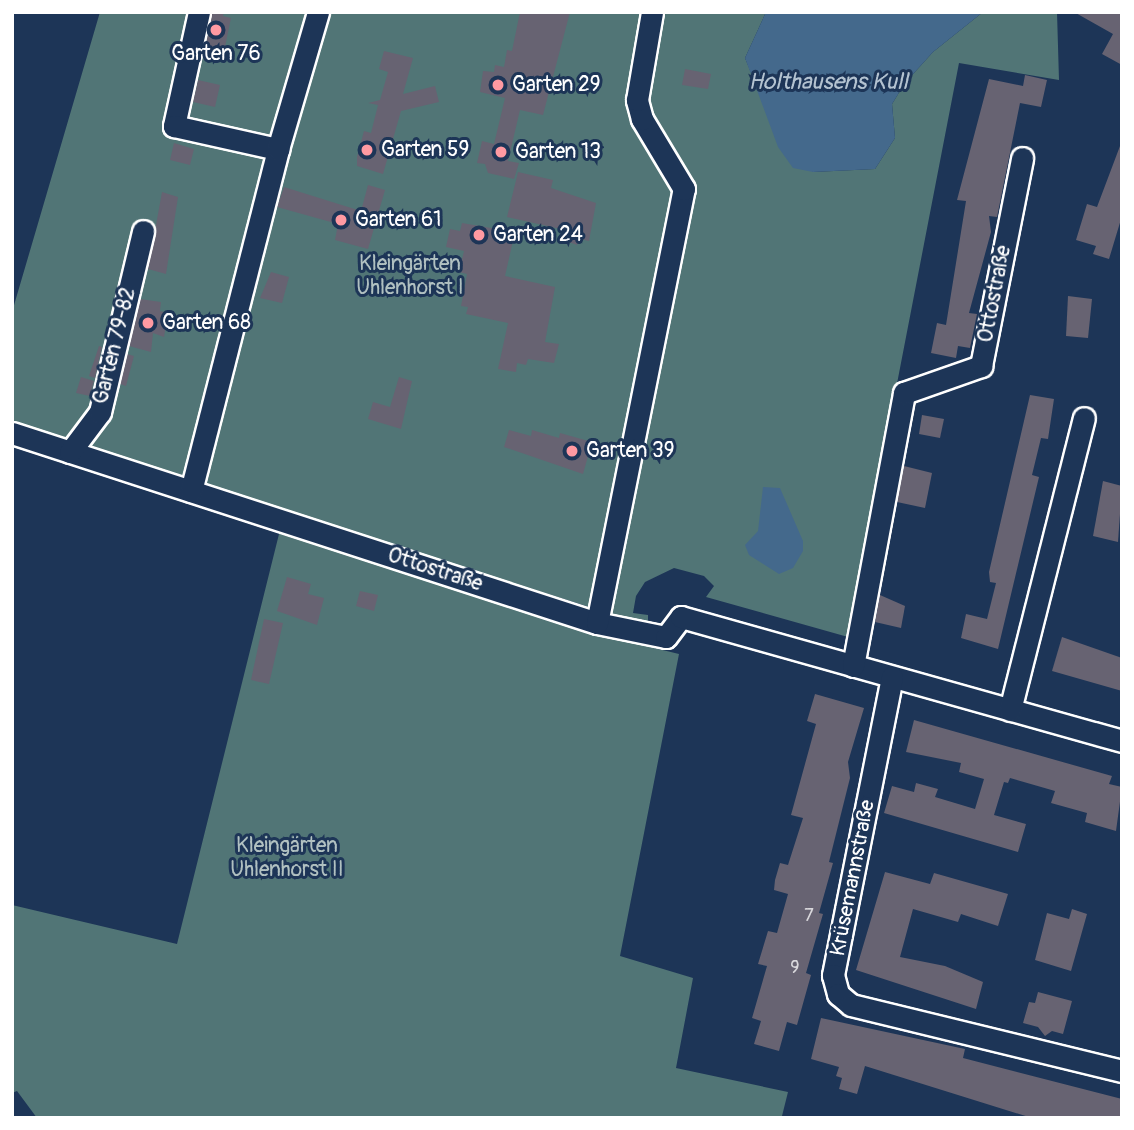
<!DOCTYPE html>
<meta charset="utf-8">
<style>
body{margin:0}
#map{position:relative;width:1134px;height:1130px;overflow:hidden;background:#1d3557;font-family:Pangolin,sans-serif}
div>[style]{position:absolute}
.green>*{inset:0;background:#517576}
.water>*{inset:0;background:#44698c}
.building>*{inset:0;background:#676372}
.roads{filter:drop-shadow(2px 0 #fff) drop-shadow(-2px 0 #fff) drop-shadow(0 2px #fff) drop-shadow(0 -2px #fff)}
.minor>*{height:21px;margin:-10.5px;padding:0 10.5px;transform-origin:10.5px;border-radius:10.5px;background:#1d3557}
.dots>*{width:19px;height:19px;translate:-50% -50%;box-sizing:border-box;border:4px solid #1d3557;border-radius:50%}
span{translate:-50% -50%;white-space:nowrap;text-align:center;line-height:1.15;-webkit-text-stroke:6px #1d3557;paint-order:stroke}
.number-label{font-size:18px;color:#d9d8dc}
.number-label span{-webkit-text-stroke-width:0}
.poi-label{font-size:21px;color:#fff}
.left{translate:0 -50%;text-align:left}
.park-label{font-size:21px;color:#b1c1c1}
.street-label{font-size:21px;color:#fff}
.water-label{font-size:23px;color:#b4c3d1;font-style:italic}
.frame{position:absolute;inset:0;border:14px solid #fff;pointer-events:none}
</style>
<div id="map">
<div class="green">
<i style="clip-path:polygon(100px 12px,766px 12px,745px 58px,759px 92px,813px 172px,875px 169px,895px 138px,892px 104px,905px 83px,933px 52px,983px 12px,1057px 12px,1059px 80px,959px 63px,848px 637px,706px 597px,714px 586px,704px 576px,674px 568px,645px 582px,636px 596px,633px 613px,648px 615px,648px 622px,618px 616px,12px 426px,12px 312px)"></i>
<i style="clip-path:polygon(280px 530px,609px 637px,679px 654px,620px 956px,693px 978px,676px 1068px,788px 1092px,782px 1116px,786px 1118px,37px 1118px,17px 1091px,12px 1093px,12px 905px,177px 944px)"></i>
</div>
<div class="water">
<i style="clip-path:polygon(766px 12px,983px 12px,933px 52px,905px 83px,892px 104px,895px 138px,875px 169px,813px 172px,793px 168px,778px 147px,745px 58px)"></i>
<i style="clip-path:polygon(763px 487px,780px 488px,803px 541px,803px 551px,793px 568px,779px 574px,749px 555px,745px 545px,758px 531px)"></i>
</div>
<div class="building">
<i style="clip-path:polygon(212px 12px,224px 12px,223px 16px,231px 18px,224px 52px,205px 48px)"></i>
<i style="clip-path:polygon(520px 12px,570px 12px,543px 115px,520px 110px,508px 161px,519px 163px,514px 179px,488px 173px,485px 164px,477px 163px,482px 141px,494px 144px,505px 98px,480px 92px,483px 71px,494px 72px,495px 65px,504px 67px,507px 50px,512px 51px)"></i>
<i style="clip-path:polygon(1074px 12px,1122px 12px,1122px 65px,1102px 54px,1113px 34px)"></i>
<i style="clip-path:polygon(384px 51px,413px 58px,403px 94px,435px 86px,439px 102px,401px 111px,383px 174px,357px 166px,357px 157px,364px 131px,371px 133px,378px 105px,368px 103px,380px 100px,388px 72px,379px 69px)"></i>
<i style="clip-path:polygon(685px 69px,711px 74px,708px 89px,682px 85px)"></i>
<i style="clip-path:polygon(1025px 75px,1047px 80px,1041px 107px,1020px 103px,997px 217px,989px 216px,991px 232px,969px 313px,977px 314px,970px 348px,958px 346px,956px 358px,931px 353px,937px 323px,946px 325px,966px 201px,957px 200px,989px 79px,1023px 86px)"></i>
<i style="clip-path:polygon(198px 80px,220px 85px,215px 107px,193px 102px)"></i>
<i style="clip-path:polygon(174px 143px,194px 149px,190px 165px,170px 160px)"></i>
<i style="clip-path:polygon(1120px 146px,1122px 216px,1109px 259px,1093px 254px,1096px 246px,1076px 240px,1087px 204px,1097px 207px)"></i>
<i style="clip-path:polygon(518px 172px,553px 180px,551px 188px,596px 203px,589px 241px,579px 239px,577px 245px,563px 240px,565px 230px,507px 217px)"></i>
<i style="clip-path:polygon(368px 185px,385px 190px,368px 249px,335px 240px,338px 224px,277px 207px,284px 187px,361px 211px)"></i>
<i style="clip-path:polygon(162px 192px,178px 197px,166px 274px,148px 269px)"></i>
<i style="clip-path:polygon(462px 223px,515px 232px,505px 276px,555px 287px,545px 342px,559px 344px,554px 363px,528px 359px,526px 365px,517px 363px,516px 372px,498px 369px,508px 323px,466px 314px,468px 307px,461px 306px,467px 274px,459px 272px,464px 251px,446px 247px,450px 229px,460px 231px)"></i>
<i style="clip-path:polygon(271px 272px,289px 277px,282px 303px,260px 298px)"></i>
<i style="clip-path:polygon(1068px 296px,1092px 299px,1088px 338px,1066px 336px)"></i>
<i style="clip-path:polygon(140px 299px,161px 302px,160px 311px,168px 313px,164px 337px,153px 333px,151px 352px,129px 346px)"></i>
<i style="clip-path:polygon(99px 346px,102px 347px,95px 378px,89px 376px)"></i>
<i style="clip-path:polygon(127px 354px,134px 356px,126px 386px,120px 384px)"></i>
<i style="clip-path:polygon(81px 377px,94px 381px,90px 396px,76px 393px)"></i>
<i style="clip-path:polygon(399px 377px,412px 381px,401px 429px,368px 419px,373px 402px,390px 407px)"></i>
<i style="clip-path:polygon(1030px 395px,1054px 399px,1048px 439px,1041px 438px,1032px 475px,1039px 477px,998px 649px,961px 638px,966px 614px,987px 619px,996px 583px,990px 582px,989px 572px)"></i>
<i style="clip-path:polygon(922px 415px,944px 419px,940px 438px,919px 434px)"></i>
<i style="clip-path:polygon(509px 430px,531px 436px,532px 430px,559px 438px,560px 433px,592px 442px,583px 474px,504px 447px)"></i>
<i style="clip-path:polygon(904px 466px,932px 473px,925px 508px,897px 502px)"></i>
<i style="clip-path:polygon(1103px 481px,1122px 486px,1118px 542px,1093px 536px)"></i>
<i style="clip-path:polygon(287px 577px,311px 584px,308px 594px,324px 598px,317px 625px,277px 611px)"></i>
<i style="clip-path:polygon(360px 591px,378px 595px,374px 611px,356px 606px)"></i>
<i style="clip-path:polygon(880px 595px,905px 606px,901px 628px,875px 622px)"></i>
<i style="clip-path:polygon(264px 619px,283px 623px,269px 684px,251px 680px)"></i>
<i style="clip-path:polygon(1062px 637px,1122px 658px,1122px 691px,1052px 671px)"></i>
<i style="clip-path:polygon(815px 694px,864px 708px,848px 762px,850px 778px,829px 862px,833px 863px,819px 913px,823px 914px,806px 973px,811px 975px,797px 1025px,787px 1022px,779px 1051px,754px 1044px,761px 1021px,752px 1018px,767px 966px,758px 964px,768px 931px,777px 933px,788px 894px,774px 890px,775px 880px,780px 863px,788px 865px,803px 818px,791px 815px,816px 724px,807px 721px)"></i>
<i style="clip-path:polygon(914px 720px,1112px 776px,1109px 784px,1122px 787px,1116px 831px,1085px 822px,1087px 813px,1051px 803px,1055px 791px,1010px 778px,1008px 783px,1004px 782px,994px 815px,1026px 824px,1018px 852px,884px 813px,892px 786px,914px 792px,916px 783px,938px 789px,935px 797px,975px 809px,984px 779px,959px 772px,961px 763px,906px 752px)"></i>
<i style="clip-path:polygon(885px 872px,930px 884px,934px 873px,1008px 894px,998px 926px,961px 914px,958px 922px,913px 909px,900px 957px,945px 966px,983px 982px,976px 1009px,856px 970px)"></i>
<i style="clip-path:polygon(1072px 909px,1087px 914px,1071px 971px,1035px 960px,1047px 913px,1069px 919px)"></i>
<i style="clip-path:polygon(1038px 992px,1072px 1001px,1063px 1034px,1052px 1031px,1045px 1036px,1038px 1027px,1023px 1023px,1029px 1002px,1035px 1003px)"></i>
<i style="clip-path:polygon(821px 1018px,965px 1049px,963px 1058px,1122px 1099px,1122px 1118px,1032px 1118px,865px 1066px,857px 1094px,839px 1089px,842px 1078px,836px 1076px,839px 1067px,811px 1059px)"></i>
</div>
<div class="roads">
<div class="minor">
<i style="left:199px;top:12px;width:117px;rotate:102.4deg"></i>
<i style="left:174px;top:126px;width:107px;rotate:12.5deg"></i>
<i style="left:12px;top:433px;width:615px;rotate:17.99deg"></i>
<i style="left:597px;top:623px;width:70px;rotate:11.5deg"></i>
<i style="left:666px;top:637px;width:25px;rotate:-53deg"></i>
<i style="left:681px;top:617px;width:458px;rotate:15.7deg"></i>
<i style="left:70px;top:452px;width:50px;rotate:-53.1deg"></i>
<i style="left:100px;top:412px;width:186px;rotate:-76.6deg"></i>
<i style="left:191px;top:491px;width:353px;rotate:-75.7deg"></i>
<i style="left:278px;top:149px;width:143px;rotate:-73.7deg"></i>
<i style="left:597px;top:623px;width:443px;rotate:-78.7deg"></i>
<i style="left:684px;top:189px;width:82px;rotate:-121deg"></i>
<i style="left:642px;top:119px;width:20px;rotate:-105deg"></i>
<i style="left:637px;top:100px;width:89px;rotate:-80.3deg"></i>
<i style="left:853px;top:666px;width:278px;rotate:-79.4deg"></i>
<i style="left:904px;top:393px;width:82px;rotate:-19.3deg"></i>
<i style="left:981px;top:366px;width:212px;rotate:-78.8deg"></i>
<i style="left:892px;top:677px;width:304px;rotate:101.2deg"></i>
<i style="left:833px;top:975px;width:20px;rotate:75deg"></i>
<i style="left:838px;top:994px;width:17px;rotate:40deg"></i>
<i style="left:851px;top:1005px;width:279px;rotate:13.7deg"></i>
<i style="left:1010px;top:710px;width:301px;rotate:-75.8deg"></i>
</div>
</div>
<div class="dots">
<i style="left:216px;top:30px;background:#ff9aa2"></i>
<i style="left:498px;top:85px;background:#ff9aa2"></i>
<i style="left:367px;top:150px;background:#ff9aa2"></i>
<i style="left:501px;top:152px;background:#ff9aa2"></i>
<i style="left:341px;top:220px;background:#ff9aa2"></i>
<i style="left:479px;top:235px;background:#ff9aa2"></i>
<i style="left:148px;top:323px;background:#ff9aa2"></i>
<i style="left:572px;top:451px;background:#ff9aa2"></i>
</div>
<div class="number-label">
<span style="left:809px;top:916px">7</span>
<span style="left:795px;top:968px">9</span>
</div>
<div class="poi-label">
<span style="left:216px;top:54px">Garten 76</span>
<span class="left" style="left:512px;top:85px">Garten 29</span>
<span class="left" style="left:381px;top:150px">Garten 59</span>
<span class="left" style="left:515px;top:152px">Garten 13</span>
<span class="left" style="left:355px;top:220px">Garten 61</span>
<span class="left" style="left:493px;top:235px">Garten 24</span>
<span class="left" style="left:162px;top:323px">Garten 68</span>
<span class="left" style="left:586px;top:451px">Garten 39</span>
</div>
<div class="park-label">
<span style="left:410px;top:276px">Kleingärten<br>Uhlenhorst I</span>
<span style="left:287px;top:858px">Kleingärten<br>Uhlenhorst II</span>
</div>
<div class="street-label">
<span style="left:995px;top:294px;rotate:-79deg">Ottostraße</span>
<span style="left:115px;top:346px;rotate:-76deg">Garten 79-82</span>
<span style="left:435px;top:570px;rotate:18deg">Ottostraße</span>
<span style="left:853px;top:878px;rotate:-79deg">Krüsemannstraße</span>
</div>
<div class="water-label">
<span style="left:828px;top:82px">Holthausens Kull</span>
</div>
<div class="frame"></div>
</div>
